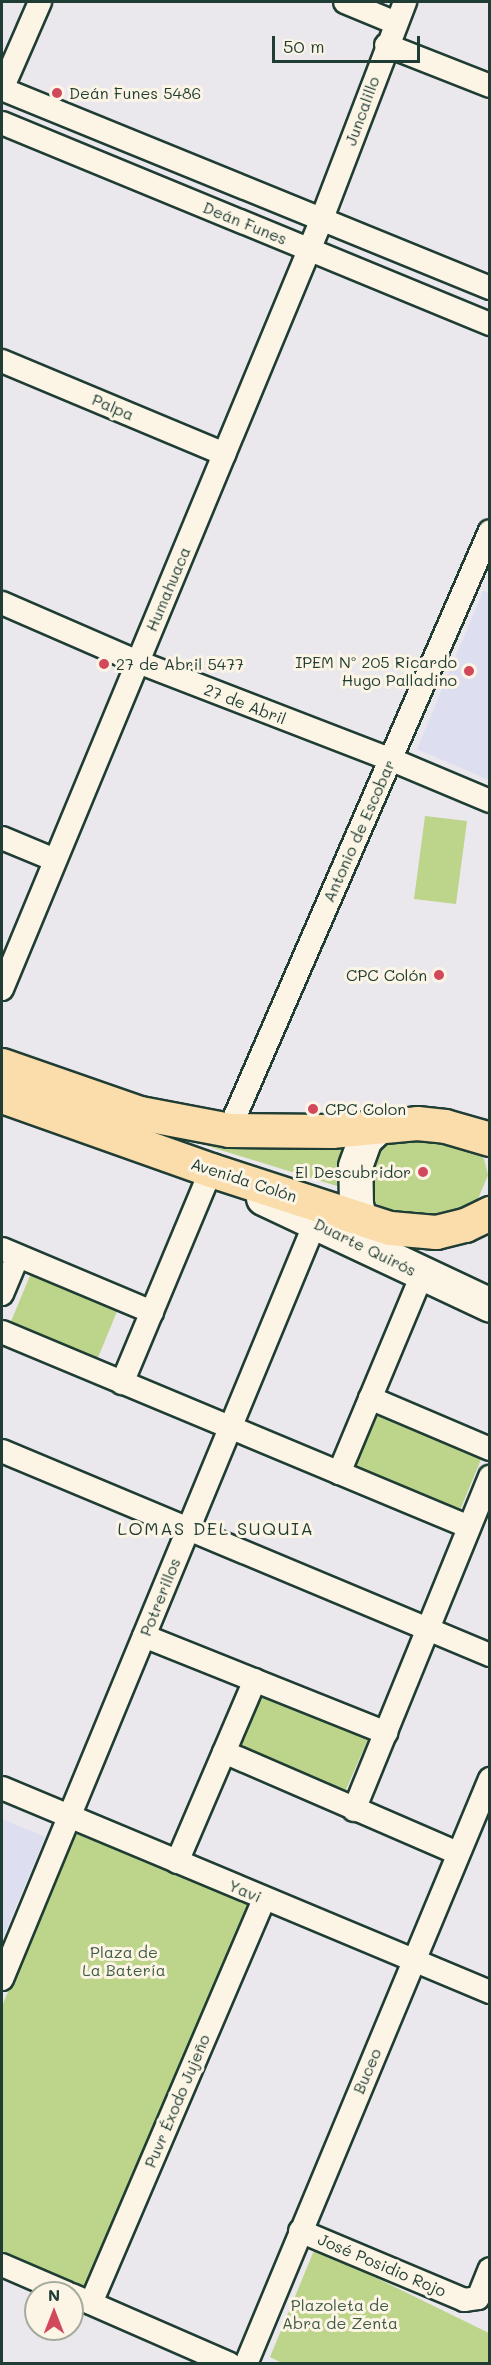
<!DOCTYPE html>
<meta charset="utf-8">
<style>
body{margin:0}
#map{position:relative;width:491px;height:2365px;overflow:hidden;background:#eae8ec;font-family:Mali,sans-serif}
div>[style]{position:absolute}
.built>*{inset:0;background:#dddff0}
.green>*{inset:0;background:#bdd48b}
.roads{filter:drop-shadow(2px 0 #1f3d34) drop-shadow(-2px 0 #1f3d34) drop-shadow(0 2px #1f3d34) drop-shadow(0 -2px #1f3d34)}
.minor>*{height:22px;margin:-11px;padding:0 11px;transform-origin:11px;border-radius:11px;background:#fcf5e5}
.secondary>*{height:33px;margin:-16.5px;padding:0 16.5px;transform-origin:16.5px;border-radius:16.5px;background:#fcf5e5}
.primary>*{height:33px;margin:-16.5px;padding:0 16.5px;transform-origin:16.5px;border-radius:16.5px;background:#fbddab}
.dots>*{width:16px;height:16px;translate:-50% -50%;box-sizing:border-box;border:3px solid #fcf5e5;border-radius:50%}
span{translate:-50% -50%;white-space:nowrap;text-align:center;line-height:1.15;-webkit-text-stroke:6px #fcf5e5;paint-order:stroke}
.poi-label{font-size:16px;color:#1f3d34}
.left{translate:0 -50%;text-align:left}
.right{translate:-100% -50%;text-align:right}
.street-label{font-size:16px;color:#1f3d34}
.park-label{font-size:16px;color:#3f5b45}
.neighbourhood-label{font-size:18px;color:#1f3d34;letter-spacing:1.5px}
.frame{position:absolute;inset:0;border:3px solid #1f3d34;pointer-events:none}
.north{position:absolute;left:24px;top:2281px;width:60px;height:60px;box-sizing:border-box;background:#fcf5e5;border:2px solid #a4ab9e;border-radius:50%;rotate:0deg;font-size:16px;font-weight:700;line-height:24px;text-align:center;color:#1f3d34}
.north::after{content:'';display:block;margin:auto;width:21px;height:27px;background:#d1495b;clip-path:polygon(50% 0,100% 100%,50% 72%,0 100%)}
.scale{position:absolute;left:272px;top:36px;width:148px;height:27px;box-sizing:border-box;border:3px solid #1f3d34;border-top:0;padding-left:8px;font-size:18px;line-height:21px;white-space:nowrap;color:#1f3d34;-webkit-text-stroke:4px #fcf5e5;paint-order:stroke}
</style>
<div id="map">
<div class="built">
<i style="clip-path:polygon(483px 591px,490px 593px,489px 780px,417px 749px)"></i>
<i style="clip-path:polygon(2px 1819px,45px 1837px,2px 1940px)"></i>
</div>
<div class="green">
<i style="clip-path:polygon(425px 816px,467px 821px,456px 904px,414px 899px)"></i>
<i style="clip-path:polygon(111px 1116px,347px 1143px,338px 1163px,337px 1186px)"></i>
<i style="clip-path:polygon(432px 1135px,479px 1152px,484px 1159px,488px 1175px,478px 1199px,465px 1209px,436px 1215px,398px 1213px,375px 1203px,367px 1179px,380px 1143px)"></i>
<i style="clip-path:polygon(31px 1273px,118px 1309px,97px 1360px,10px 1324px)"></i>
<i style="clip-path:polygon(374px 1414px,482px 1457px,458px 1515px,351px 1471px)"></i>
<i style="clip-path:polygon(262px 1692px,369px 1737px,344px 1794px,237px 1749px)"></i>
<i style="clip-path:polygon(77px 1830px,251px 1905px,84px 2286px,2px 2251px,2px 2006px)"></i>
<i style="clip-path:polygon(315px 2248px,489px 2333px,489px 2363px,284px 2364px,270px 2357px)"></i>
</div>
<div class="roads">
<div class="minor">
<i style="left:345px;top:2px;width:55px;rotate:22.4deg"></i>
<i style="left:386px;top:45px;width:112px;rotate:21.5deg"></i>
<i style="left:2px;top:89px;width:527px;rotate:22.18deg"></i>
<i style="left:2px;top:89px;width:95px;rotate:-66.4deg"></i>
<i style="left:2px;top:123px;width:528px;rotate:22.39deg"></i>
<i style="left:2px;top:361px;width:241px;rotate:22.7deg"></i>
<i style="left:2px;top:603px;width:148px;rotate:23.5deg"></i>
<i style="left:138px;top:662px;width:270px;rotate:21.1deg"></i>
<i style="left:390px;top:759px;width:108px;rotate:22.8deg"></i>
<i style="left:2px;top:838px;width:57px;rotate:22.5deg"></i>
<i style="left:2px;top:989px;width:832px;rotate:-67.44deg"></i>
<i style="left:321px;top:221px;width:235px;rotate:-69deg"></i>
<i style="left:229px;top:1130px;width:653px;rotate:-66.46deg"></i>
<i style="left:2px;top:1249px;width:163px;rotate:22.8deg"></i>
<i style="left:2px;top:1294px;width:41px;rotate:-67.2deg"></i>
<i style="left:2px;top:1332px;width:506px;rotate:22.66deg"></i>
<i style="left:122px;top:1383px;width:231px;rotate:-67.3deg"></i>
<i style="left:370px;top:1398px;width:130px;rotate:23deg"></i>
<i style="left:2px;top:1451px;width:529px;rotate:22.69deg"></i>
<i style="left:339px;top:1473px;width:215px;rotate:-67.3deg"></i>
<i style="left:144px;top:1636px;width:261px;rotate:21.8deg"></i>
<i style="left:224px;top:1752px;width:254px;rotate:23.4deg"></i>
<i style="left:2px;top:1788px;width:529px;rotate:22.69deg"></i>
<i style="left:354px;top:1810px;width:360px;rotate:-67.8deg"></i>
<i style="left:177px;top:1862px;width:198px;rotate:-66.8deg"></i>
<i style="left:2px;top:1979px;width:818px;rotate:-67.51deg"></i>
<i style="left:315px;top:1223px;width:13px;rotate:-9deg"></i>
<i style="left:300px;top:2231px;width:178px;rotate:22.8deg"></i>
<i style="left:464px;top:2300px;width:14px;rotate:-8deg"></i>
<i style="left:478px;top:2298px;width:31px;rotate:-68deg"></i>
<i style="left:2px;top:2265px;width:71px;rotate:23.3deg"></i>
<i style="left:72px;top:2295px;width:172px;rotate:23.6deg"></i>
<i style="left:91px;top:2303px;width:439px;rotate:-66.8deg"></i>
<i style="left:246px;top:2364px;width:634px;rotate:-67.36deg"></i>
</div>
<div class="secondary">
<i style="left:263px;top:1198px;width:251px;rotate:25.2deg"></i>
<i style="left:367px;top:1243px;width:40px;rotate:-106deg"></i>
<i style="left:356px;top:1205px;width:39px;rotate:-91deg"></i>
<i style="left:355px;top:1166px;width:29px;rotate:-70deg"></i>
<i style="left:365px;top:1139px;width:19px;rotate:-43deg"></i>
</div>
<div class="primary">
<i style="left:2px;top:1065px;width:146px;rotate:19.2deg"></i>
<i style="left:140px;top:1113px;width:91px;rotate:10.8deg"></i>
<i style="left:229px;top:1130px;width:102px;rotate:0.6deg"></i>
<i style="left:331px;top:1131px;width:86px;rotate:-5.3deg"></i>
<i style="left:417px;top:1123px;width:28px;rotate:6deg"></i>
<i style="left:445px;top:1126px;width:47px;rotate:16.1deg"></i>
<i style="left:2px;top:1096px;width:222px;rotate:19.5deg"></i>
<i style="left:211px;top:1170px;width:188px;rotate:18deg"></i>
<i style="left:390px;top:1228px;width:46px;rotate:5deg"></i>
<i style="left:436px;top:1232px;width:30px;rotate:-14deg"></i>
<i style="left:465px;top:1225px;width:28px;rotate:-26deg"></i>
</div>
</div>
<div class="dots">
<i style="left:57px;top:93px;background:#d1495b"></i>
<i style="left:104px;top:664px;background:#d1495b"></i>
<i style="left:469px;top:671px;background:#d1495b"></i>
<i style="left:439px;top:975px;background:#d1495b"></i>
<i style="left:313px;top:1109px;background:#d1495b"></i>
<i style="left:423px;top:1172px;background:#d1495b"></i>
</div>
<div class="poi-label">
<span class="left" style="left:69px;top:93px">Deán Funes 5486</span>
<span class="right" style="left:457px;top:671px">IPEM Nº 205 Ricardo<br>Hugo Palladino</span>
<span class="left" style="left:116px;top:664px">27 de Abril 5477</span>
<span class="right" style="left:427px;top:975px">CPC Colón</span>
<span class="left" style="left:325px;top:1109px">CPC Colon</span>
<span class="right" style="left:411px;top:1172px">El Descubridor</span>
</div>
<div class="street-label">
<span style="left:362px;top:111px;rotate:-70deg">Juncalillo</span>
<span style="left:245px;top:223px;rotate:22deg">Deán Funes</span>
<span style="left:113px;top:407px;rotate:23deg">Palpa</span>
<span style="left:168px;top:589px;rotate:-67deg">Humahuaca</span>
<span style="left:245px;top:704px;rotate:21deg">27 de Abril</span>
<span style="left:359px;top:831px;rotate:-66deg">Antonio de Escobar</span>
<span style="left:244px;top:1180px;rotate:18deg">Avenida Colón</span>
<span style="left:365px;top:1247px;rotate:26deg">Duarte Quirós</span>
<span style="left:160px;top:1597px;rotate:-68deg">Potrerillos</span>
<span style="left:245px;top:1891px;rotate:23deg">Yavi</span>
<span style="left:367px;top:2071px;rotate:-67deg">Buceo</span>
<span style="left:177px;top:2101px;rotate:-67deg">Puvr Éxodo Jujeño</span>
<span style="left:382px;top:2265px;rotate:23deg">José Posidio Rojo</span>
</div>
<div class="park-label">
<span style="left:124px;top:1961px">Plaza de<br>La Batería</span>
<span style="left:340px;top:2314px">Plazoleta de<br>Abra de Zenta</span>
</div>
<div class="neighbourhood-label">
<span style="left:216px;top:1528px">LOMAS DEL SUQUIA</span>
</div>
<div class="frame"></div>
<div class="north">N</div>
<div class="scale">50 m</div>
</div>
